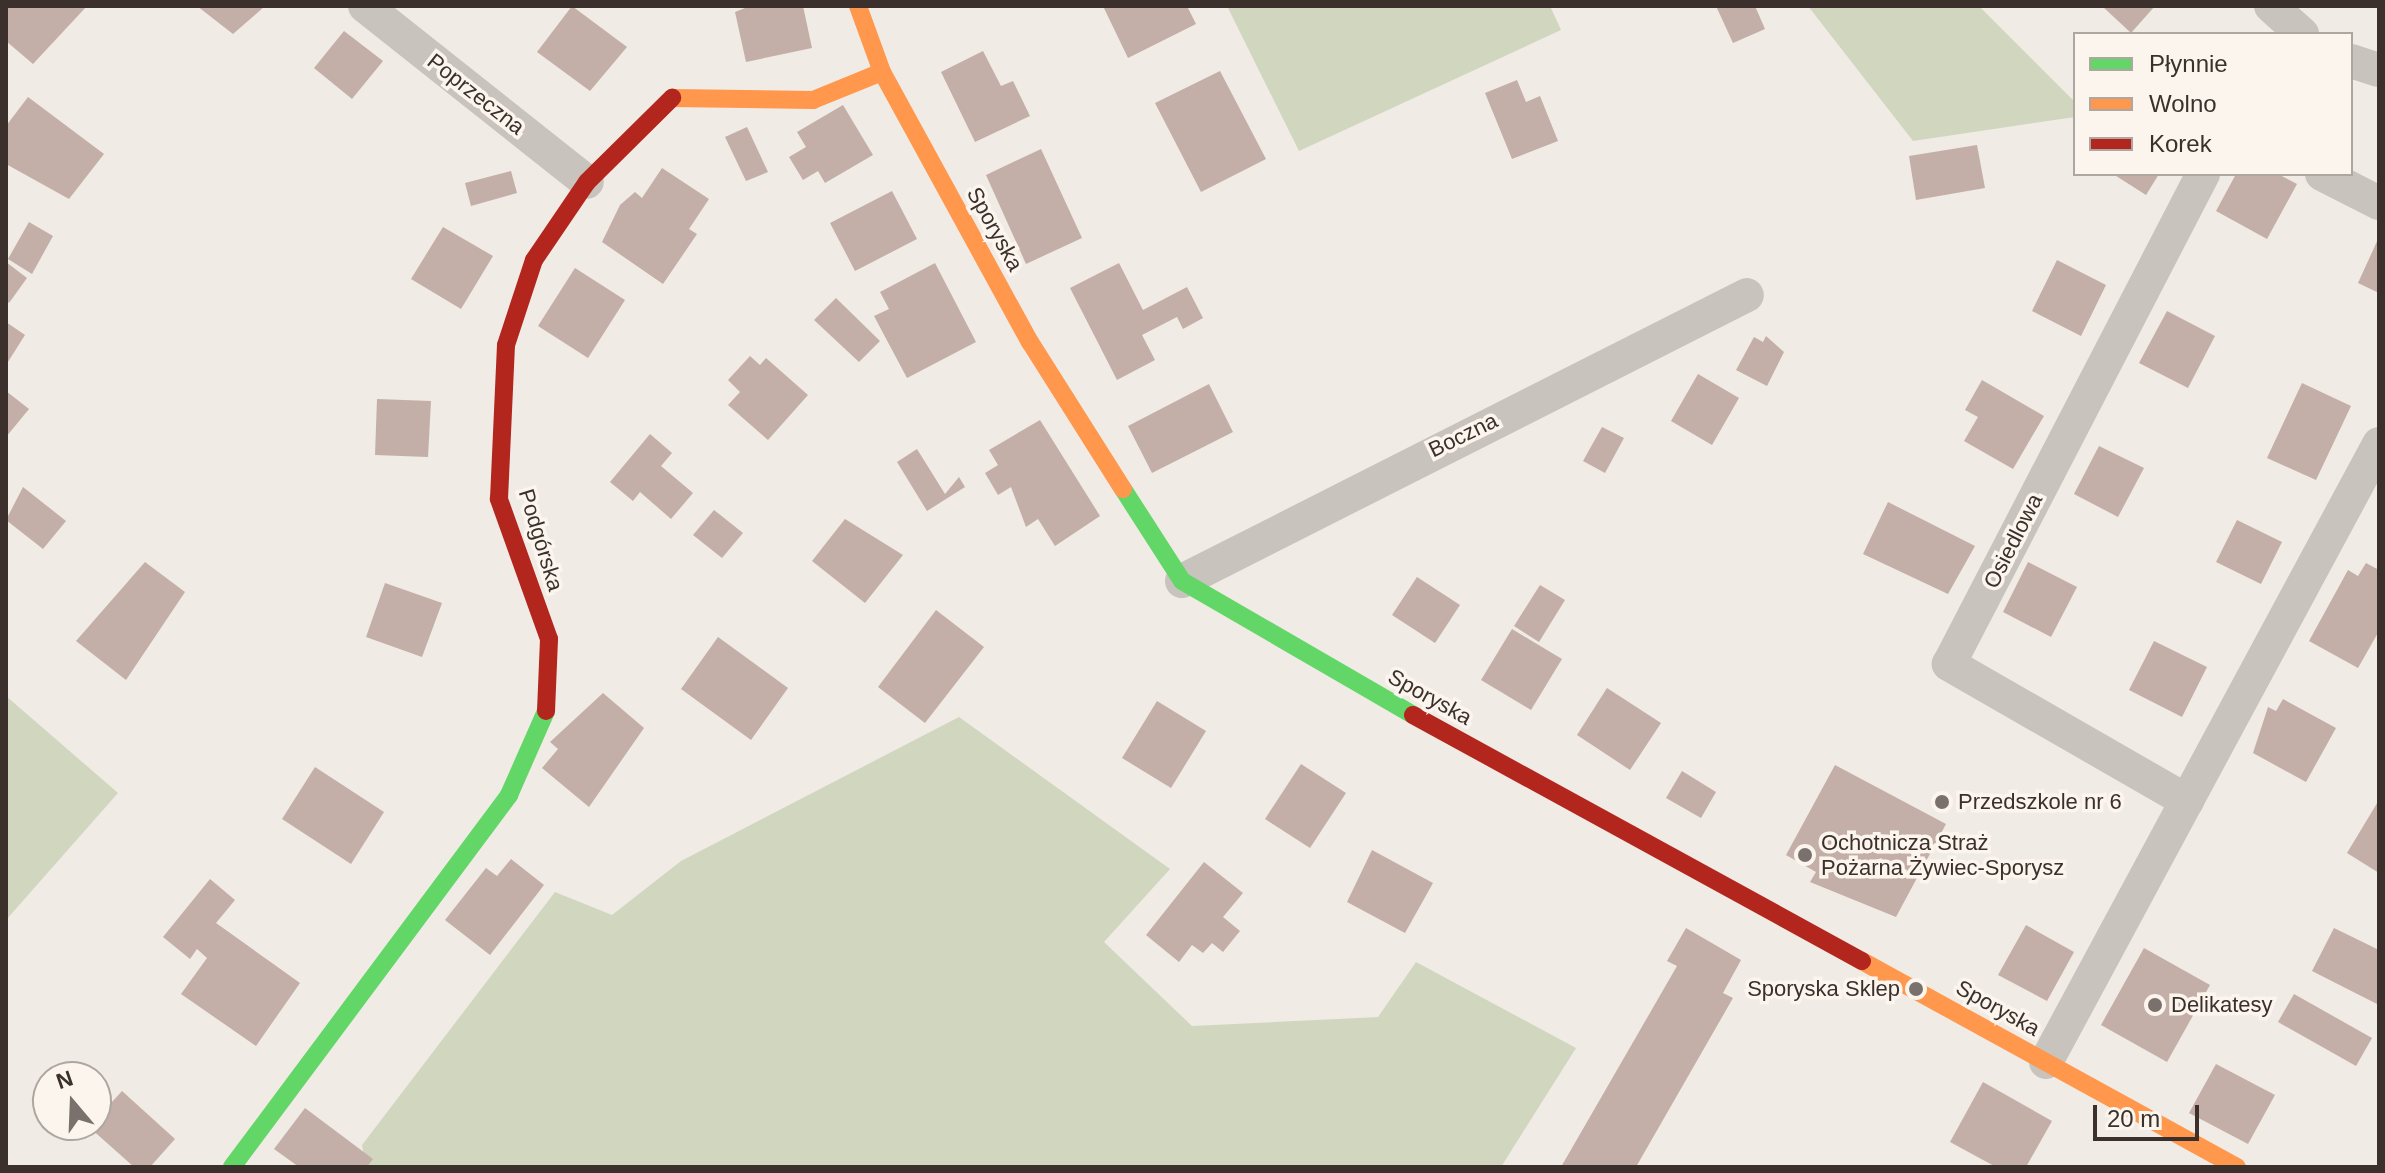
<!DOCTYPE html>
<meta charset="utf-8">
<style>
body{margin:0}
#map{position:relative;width:2385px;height:1173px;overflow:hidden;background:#f0ebe5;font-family:Helvetica,sans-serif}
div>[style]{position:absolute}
.green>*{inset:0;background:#d1d6bf}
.building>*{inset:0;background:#c3afa7}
.street>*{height:34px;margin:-17px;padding:0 17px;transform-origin:17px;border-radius:17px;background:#c9c3be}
.fast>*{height:18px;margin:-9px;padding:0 9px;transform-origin:9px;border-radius:9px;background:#63d668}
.slow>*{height:18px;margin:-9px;padding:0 9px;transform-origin:9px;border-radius:9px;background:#ff974d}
.jam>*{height:18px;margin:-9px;padding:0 9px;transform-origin:9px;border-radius:9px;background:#b3261e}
.dots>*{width:22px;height:22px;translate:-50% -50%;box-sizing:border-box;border:4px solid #fbf5ee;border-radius:50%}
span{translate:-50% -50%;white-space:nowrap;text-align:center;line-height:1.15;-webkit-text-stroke:7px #fbf5ee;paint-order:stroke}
.street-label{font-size:22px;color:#3b302b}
.poi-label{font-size:22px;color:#3b302b}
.left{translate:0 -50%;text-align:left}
.right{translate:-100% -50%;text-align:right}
.frame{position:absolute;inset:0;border:8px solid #3b302b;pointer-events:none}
.legend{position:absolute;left:2073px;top:32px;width:280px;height:144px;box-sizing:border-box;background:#fbf5ee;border:2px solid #aea6a0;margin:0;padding:10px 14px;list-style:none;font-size:24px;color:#3b302b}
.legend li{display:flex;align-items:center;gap:16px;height:40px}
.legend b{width:40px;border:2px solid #aea6a0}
.north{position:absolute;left:32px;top:1061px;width:80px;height:80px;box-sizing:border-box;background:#fbf5ee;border:2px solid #aea6a0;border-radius:50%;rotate:341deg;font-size:22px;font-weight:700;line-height:32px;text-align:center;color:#3b302b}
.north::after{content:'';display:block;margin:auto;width:28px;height:36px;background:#7a716c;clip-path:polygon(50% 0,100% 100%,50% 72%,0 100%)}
.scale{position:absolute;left:2093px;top:1105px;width:106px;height:36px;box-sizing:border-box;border:4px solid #3b302b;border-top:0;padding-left:10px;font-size:24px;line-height:28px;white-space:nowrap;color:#3b302b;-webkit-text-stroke:6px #fbf5ee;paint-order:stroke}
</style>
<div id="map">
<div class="green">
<i style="clip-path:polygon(1227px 6px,1550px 6px,1561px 30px,1299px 151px)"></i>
<i style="clip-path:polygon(1808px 6px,1979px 6px,2075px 102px,2075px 117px,1913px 141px)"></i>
<i style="clip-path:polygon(6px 696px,118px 793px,6px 920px)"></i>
<i style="clip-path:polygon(959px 717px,1170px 869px,1104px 942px,1192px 1026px,1378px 1017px,1416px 962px,1576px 1048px,1501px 1167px,366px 1167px,362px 1145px,555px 892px,612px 915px,681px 861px)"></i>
</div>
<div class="building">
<i style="clip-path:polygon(6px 6px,87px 6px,33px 64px,6px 41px)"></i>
<i style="clip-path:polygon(197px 6px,265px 6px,233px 34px)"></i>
<i style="clip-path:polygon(572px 6px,627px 47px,590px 91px,537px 52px)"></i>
<i style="clip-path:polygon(750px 6px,803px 6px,812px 48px,746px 62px,735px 12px)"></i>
<i style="clip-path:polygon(1103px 6px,1187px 6px,1196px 24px,1128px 58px)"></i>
<i style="clip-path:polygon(1716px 6px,1755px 6px,1765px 29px,1733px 43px)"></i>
<i style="clip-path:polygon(2102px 6px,2155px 6px,2131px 33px)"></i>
<i style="clip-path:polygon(344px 31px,383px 61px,352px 99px,314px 68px)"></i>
<i style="clip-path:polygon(983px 51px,1001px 86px,1013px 81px,1030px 116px,975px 142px,941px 72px)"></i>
<i style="clip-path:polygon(1220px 71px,1266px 159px,1201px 192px,1155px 103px)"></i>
<i style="clip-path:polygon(1517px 80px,1526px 102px,1540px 96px,1558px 141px,1512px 159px,1485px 93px)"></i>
<i style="clip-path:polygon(28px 97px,104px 154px,69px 199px,6px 164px,6px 126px)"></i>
<i style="clip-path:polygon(843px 105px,873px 155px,825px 183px,818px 171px,803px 180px,789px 157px,806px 147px,797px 132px)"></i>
<i style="clip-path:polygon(747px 127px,768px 172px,746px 181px,725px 137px)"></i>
<i style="clip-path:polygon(1977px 145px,1985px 188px,1916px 200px,1909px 156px)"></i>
<i style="clip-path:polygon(1041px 149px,1082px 238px,1026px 264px,986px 175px)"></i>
<i style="clip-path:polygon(662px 168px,709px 199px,689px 229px,697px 234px,663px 284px,602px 242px,620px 205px,635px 192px,642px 198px)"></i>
<i style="clip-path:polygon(511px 171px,517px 193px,471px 206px,465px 183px)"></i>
<i style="clip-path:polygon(2113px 174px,2159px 174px,2146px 195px)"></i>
<i style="clip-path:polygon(2236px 174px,2278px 174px,2297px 184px,2267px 239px,2216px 211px)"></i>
<i style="clip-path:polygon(892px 191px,917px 239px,855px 271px,830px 223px)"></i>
<i style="clip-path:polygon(29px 222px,53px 236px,32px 274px,8px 259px)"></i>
<i style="clip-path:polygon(443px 227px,493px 256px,461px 309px,411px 279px)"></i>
<i style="clip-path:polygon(2379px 237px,2379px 293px,2358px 283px)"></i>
<i style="clip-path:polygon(2057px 260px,2106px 285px,2081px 336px,2032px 311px)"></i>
<i style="clip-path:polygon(6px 262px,27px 278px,9px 303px,6px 300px)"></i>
<i style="clip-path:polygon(935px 263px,976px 342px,907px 378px,874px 316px,889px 309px,880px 292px)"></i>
<i style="clip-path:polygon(1119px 263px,1143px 310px,1187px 287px,1203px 318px,1183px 329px,1177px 317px,1142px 335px,1155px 360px,1117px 380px,1070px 288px)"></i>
<i style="clip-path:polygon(575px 268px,625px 300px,588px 358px,538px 326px)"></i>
<i style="clip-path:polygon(836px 298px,880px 341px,859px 362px,814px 320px)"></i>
<i style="clip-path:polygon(2167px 311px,2215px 336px,2188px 388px,2139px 363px)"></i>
<i style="clip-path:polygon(6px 322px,25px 335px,6px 365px)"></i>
<i style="clip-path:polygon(1766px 336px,1784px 352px,1767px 386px,1736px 370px,1754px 337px,1763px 342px)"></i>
<i style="clip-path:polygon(750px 356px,760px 365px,766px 358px,808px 395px,768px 440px,728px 405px,740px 392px,728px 380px)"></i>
<i style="clip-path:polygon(1698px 374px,1739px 398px,1712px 445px,1671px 421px)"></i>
<i style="clip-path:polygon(1982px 380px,2044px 416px,2013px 469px,1964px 441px,1978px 417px,1965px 410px)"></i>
<i style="clip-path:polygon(2302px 383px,2351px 406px,2316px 480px,2267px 458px)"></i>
<i style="clip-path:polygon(1209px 384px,1233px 432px,1152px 473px,1128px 426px)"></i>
<i style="clip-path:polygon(6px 391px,29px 409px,6px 437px)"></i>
<i style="clip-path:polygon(377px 399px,431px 401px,428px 457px,375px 455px)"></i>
<i style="clip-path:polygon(1040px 420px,1100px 516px,1055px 546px,1038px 519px,1026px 527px,1011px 487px,998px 495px,985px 473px,998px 465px,989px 450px)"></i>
<i style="clip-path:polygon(1602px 427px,1624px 438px,1605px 473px,1583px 461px)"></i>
<i style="clip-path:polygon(650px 434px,672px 453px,661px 466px,693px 493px,671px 519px,640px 492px,633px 501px,610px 482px)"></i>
<i style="clip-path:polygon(2099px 446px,2144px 468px,2118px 517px,2074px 494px)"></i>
<i style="clip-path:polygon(917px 449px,945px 494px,959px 477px,965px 487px,927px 511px,897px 462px)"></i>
<i style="clip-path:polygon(23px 487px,66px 521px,43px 549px,6px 520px)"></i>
<i style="clip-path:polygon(1888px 502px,1975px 546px,1948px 594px,1863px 554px)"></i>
<i style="clip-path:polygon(714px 510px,743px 533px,722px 558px,693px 535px)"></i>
<i style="clip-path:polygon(845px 519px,903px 555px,865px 603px,812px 561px)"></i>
<i style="clip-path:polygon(2237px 520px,2282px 542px,2261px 584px,2216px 562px)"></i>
<i style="clip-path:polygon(145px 562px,185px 592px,126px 680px,76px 641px)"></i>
<i style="clip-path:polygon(2028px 562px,2077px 587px,2051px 637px,2003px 612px)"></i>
<i style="clip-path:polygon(2366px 563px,2379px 570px,2379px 631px,2358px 668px,2309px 641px,2348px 570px,2358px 576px)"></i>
<i style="clip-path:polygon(1417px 577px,1460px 605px,1435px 643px,1392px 615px)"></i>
<i style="clip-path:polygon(385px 583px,442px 603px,422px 657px,366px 637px)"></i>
<i style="clip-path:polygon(1540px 585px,1565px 600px,1539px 642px,1514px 626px)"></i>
<i style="clip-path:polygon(936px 610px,984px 647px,925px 723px,878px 687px)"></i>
<i style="clip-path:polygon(1512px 629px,1562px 659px,1531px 710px,1481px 680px)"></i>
<i style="clip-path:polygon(718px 637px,788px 688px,751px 740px,681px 689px)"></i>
<i style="clip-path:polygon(2154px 641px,2207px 667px,2182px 717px,2129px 690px)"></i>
<i style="clip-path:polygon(1607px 688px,1661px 723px,1630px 770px,1577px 735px)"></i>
<i style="clip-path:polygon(603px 693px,644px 728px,589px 807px,542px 768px,558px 749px,550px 742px)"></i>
<i style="clip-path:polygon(2283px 699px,2336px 728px,2306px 782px,2253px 753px,2268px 707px,2276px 711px)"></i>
<i style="clip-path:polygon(1157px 701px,1206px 731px,1171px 788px,1122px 758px)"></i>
<i style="clip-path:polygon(1301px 764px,1346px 793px,1310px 848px,1265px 819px)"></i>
<i style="clip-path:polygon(1835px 765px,1946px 824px,1896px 917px,1810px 882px,1816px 872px,1786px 855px)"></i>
<i style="clip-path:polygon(315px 767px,384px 812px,351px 864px,282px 819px)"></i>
<i style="clip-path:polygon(1682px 771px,1716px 792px,1701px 818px,1666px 798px)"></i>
<i style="clip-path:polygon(2379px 800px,2379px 873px,2347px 853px)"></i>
<i style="clip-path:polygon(1372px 850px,1433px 883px,1405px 933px,1347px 902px)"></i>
<i style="clip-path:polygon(511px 859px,544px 885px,490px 955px,445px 920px,486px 868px,497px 876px)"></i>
<i style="clip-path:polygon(1204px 862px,1243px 893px,1223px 917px,1240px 931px,1223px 952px,1212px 943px,1203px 953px,1192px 945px,1179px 962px,1146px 935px)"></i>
<i style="clip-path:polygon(210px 879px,235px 900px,216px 923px,300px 983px,256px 1046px,181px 994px,207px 958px,197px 949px,190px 959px,163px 937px)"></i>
<i style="clip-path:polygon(2026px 925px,2074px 952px,2047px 1001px,1998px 975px)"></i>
<i style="clip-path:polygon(1686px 928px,1741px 960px,1723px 993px,1733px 998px,1636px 1167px,1561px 1167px,1677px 966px,1667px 961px)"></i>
<i style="clip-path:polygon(2334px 928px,2379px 950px,2379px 1005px,2312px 971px)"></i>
<i style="clip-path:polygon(2144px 948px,2210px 985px,2167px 1062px,2101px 1025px)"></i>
<i style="clip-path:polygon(2294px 994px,2372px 1038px,2356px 1066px,2278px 1022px)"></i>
<i style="clip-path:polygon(2216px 1064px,2275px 1095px,2248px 1144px,2189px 1113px)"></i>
<i style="clip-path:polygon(1983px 1082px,2052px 1121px,2026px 1167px,1996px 1167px,1950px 1142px)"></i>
<i style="clip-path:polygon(122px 1091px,175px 1139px,150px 1167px,134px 1167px,89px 1127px)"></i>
<i style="clip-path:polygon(305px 1108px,373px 1159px,367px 1167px,299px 1167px,274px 1149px)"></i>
</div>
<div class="street">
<i style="left:365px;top:6px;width:283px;rotate:38.4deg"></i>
<i style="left:2271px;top:6px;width:42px;rotate:42.1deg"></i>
<i style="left:2351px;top:61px;width:29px;rotate:18deg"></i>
<i style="left:2322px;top:174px;width:64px;rotate:27deg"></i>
<i style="left:1182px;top:581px;width:633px;rotate:-26.85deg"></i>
<i style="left:2187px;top:801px;width:275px;rotate:-150.1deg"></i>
<i style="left:1949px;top:664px;width:552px;rotate:-62.6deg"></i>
<i style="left:2046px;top:1062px;width:702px;rotate:-61.68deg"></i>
</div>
<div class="fast">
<i style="left:1123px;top:489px;width:109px;rotate:57.3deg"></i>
<i style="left:1182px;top:581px;width:267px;rotate:30.1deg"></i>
<i style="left:232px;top:1167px;width:464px;rotate:-53.3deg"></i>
<i style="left:509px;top:795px;width:92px;rotate:-66.2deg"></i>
</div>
<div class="slow">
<i style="left:858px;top:6px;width:70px;rotate:70deg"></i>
<i style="left:882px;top:72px;width:308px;rotate:61.3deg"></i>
<i style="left:1030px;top:342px;width:174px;rotate:57.7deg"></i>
<i style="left:672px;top:98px;width:141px;rotate:0.8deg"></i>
<i style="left:813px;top:100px;width:74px;rotate:-22.1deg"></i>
<i style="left:1862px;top:961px;width:428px;rotate:28.8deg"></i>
</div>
<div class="jam">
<i style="left:546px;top:711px;width:72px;rotate:-87.6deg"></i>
<i style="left:549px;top:639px;width:149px;rotate:-109.7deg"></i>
<i style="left:499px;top:499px;width:154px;rotate:-87.4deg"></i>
<i style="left:506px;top:345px;width:89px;rotate:-71.8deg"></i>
<i style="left:534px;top:260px;width:94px;rotate:-55.8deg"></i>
<i style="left:587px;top:182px;width:120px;rotate:-44.7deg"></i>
<i style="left:1413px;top:715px;width:512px;rotate:28.72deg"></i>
</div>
<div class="dots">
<i style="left:1942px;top:802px;background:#7a716c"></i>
<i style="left:1805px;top:855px;background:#7a716c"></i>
<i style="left:1916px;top:989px;background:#7a716c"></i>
<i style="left:2155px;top:1005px;background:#7a716c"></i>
</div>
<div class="street-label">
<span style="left:476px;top:94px;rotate:38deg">Poprzeczna</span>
<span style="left:995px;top:229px;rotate:61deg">Sporyska</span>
<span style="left:1463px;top:435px;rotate:-26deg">Boczna</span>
<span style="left:541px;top:540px;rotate:73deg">Podgórska</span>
<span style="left:2013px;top:541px;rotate:-63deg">Osiedlowa</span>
<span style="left:1430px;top:697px;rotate:29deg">Sporyska</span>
<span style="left:1998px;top:1008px;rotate:29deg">Sporyska</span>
</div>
<div class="poi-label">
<span class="left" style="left:1958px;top:802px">Przedszkole nr 6</span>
<span class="left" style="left:1821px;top:855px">Ochotnicza Straż<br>Pożarna Żywiec-Sporysz</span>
<span class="right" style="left:1900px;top:989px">Sporyska Sklep</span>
<span class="left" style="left:2171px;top:1005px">Delikatesy</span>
</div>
<div class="frame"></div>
<ul class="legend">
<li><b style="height:10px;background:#63d668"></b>Płynnie</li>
<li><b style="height:10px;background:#ff974d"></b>Wolno</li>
<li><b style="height:10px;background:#b3261e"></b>Korek</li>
</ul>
<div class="north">N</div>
<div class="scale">20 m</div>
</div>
